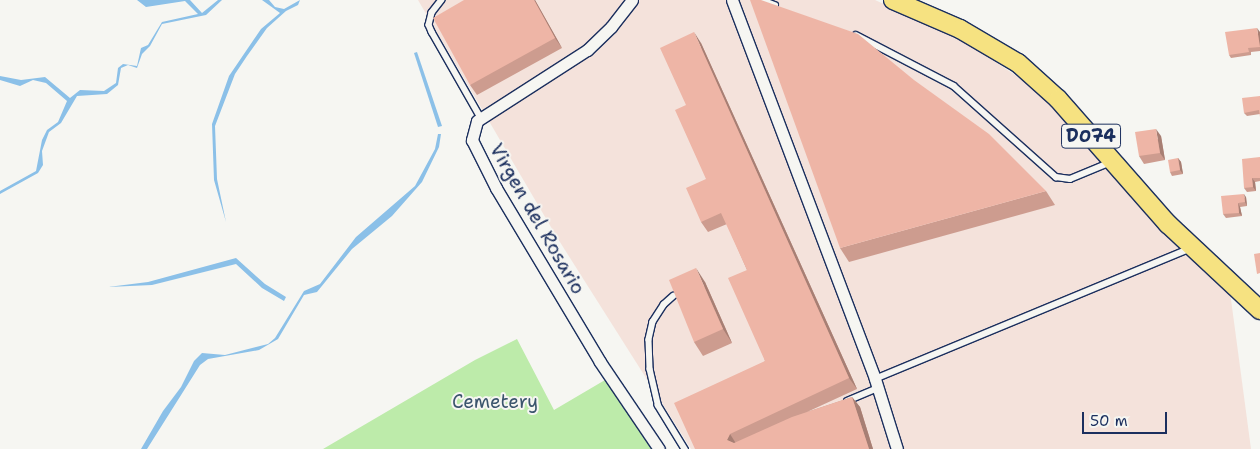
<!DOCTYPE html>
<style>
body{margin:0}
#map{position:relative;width:1260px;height:449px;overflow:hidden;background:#f6f6f2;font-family:"Shantell Sans",sans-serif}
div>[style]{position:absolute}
.built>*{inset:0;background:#f4e2db}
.green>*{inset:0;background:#bdebaa}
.water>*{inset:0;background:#8bc0e8}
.roads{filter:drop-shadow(1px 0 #1b2f5e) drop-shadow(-1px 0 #1b2f5e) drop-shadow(0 1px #1b2f5e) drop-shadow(0 -1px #1b2f5e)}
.service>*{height:5.5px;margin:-2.75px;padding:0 2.75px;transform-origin:2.75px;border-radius:2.75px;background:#f6f6f2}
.minor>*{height:11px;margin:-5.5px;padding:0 5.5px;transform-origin:5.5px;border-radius:5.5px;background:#f6f6f2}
.primary>*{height:18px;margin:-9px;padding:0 9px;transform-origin:9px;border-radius:9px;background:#f6e281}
.wall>*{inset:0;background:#cd9c8f}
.shaded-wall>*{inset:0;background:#a77f74}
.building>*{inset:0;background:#eeb5a6}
span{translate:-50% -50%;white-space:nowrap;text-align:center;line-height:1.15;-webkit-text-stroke:4px #f6f6f2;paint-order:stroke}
.shield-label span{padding:1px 4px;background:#f6f6f2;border:1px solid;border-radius:4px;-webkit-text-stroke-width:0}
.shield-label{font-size:18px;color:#1b2f5e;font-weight:700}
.street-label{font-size:19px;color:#1b2f5e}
.park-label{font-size:19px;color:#3b556d}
.scale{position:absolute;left:1082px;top:412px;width:85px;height:22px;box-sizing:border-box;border:2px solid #1b2f5e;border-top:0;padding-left:6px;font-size:15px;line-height:18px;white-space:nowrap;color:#1b2f5e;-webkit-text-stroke:4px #f6f6f2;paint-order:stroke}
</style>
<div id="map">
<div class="built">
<i style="clip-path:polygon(418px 0,875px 0,964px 41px,1039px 91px,1230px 292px,1251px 449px,691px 449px,558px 239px)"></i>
</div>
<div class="green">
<i style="clip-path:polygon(517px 339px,554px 410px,605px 380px,653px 449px,323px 449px,475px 360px)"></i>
</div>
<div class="water">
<i style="clip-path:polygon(137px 0,190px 0,202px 13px,218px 0,222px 0,206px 15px,162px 24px,150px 46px,142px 54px,137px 68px,128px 65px,121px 68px,118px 85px,107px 94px,77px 96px,61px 123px,49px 132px,42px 151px,43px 165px,38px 173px,0 194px,0 191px,36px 171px,42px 140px,47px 130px,58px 122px,67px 101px,46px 83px,33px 80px,20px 86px,0 80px,0 76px,21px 80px,45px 77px,70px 98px,80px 90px,104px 91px,116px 83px,118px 68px,123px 64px,137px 66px,141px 48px,148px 45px,162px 22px,198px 14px,185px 1px,146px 7px)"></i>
<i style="clip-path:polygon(262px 0,269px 0,275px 7px,284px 9px,300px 0,298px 5px,286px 11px,267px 28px,247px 56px,235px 74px,215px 126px,217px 179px,226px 222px,214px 180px,212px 124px,229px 76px,261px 29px,280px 13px)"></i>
<i style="clip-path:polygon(417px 52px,442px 126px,438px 127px,414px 53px)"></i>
<i style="clip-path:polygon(438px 134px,441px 134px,439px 147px,422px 182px,392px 216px,352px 249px,317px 292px,304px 295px,278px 339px,259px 350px,208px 359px,200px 365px,147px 449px,141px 449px,163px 411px,181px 387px,194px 361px,202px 353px,225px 355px,268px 344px,275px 338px,304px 291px,320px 284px,356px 237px,415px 186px,435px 149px)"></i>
<i style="clip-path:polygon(236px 258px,265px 284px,286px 297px,284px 301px,262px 288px,236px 264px,152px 285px,108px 287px,148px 282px)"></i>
</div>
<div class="roads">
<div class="service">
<i style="left:442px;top:0;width:16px;rotate:128deg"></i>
<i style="left:432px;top:13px;width:12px;rotate:104deg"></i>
<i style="left:429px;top:25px;width:8px;rotate:67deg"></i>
<i style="left:432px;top:32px;width:99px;rotate:60.3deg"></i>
<i style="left:762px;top:0;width:14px;rotate:21deg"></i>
<i style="left:856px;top:35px;width:110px;rotate:27.5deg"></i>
<i style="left:954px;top:86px;width:137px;rotate:41.7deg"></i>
<i style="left:1056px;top:177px;width:14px;rotate:8deg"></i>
<i style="left:1070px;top:179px;width:44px;rotate:-22.5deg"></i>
<i style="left:674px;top:296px;width:13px;rotate:138deg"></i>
<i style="left:664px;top:305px;width:20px;rotate:123deg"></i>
<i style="left:653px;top:322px;width:18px;rotate:103deg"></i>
<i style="left:649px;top:340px;width:29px;rotate:88deg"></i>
<i style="left:650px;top:369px;width:37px;rotate:77deg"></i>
<i style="left:658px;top:405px;width:52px;rotate:58.5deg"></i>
<i style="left:875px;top:379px;width:340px;rotate:-22.5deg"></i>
<i style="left:847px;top:401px;width:33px;rotate:-23deg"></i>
</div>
<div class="minor">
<i style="left:632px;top:0;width:34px;rotate:128deg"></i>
<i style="left:611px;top:27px;width:33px;rotate:136deg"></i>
<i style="left:587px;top:50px;width:131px;rotate:147.2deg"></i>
<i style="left:477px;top:121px;width:20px;rotate:105deg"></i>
<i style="left:472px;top:140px;width:54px;rotate:63.4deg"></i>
<i style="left:496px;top:188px;width:203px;rotate:59.1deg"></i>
<i style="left:600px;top:362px;width:105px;rotate:55.9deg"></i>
<i style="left:732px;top:0;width:405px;rotate:69.3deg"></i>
<i style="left:875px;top:379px;width:73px;rotate:72.6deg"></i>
</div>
<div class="primary">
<i style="left:893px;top:0;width:73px;rotate:23.4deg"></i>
<i style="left:960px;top:29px;width:67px;rotate:30.4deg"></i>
<i style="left:1018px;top:63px;width:54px;rotate:42deg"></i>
<i style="left:1058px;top:99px;width:167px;rotate:48.7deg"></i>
<i style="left:1168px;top:224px;width:126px;rotate:43.1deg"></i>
</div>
</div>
<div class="wall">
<i style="clip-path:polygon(535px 0,562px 48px,477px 95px,470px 85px)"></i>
<i style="clip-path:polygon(1260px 32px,1260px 51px,1251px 52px,1251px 55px,1231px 58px,1229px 55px)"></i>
<i style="clip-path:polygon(701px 43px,857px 389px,807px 412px,852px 397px,860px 407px,873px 449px,695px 449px,765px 361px,747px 270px,727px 224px,708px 232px,701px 222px,706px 179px)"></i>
<i style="clip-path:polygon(1260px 96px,1260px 114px,1247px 116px,1244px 113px)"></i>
<i style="clip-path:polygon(1161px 136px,1165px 160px,1144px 164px,1139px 156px)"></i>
<i style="clip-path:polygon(1260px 157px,1260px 181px,1255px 182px,1256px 191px,1247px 192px,1244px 188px)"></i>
<i style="clip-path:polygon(1178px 158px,1181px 162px,1183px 174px,1172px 176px,1170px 172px)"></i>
<i style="clip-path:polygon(1046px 191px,1055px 205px,849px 262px,840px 248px)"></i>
<i style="clip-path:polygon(1246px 197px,1247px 206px,1240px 207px,1242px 216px,1226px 218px,1223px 214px)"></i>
<i style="clip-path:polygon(705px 282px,732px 343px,703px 356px,694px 342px)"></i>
</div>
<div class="shaded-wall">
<i style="clip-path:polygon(534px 0,535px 0,562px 48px,555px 38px)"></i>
<i style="clip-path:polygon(1257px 28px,1260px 32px,1260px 47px)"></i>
<i style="clip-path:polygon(694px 32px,701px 43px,857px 389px,849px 378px)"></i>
<i style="clip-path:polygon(1156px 129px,1161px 136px,1165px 160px,1160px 153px)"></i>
<i style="clip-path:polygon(1178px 158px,1181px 162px,1183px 174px,1180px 170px)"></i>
<i style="clip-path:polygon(1252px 178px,1255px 182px,1256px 191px,1253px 187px)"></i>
<i style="clip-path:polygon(1244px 194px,1246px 197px,1247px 206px,1245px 202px)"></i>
<i style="clip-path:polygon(1238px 203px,1240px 207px,1242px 216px,1239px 213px)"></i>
<i style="clip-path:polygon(696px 268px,705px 282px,732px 343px,723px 329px)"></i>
<i style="clip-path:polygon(852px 397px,860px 407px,873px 449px,869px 449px)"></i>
<i style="clip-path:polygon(730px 434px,737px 445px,727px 440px)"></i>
</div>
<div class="building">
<i style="clip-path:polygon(464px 0,534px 0,555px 38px,470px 85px,433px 18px)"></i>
<i style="clip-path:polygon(750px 0,761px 0,858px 34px,914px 80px,989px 134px,1046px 191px,840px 248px)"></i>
<i style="clip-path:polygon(1257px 28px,1260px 47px,1248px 48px,1249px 52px,1229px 55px,1225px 32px)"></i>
<i style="clip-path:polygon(694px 32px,849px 378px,730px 434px,727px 440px,734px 443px,792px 417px,852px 397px,869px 449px,695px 449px,674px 403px,765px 361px,728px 278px,747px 270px,721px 213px,701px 222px,686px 188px,706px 179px,675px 110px,686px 105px,660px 48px)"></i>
<i style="clip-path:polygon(1260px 96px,1260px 117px,1259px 110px,1244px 113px,1242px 98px)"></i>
<i style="clip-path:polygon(1156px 129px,1160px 153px,1139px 156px,1135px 132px)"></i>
<i style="clip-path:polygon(1260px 157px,1260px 178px,1252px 178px,1253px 187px,1244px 188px,1242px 159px)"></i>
<i style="clip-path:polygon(1178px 158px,1180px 170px,1170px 172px,1168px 160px)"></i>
<i style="clip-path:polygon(1244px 194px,1245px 202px,1238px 203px,1239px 213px,1223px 214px,1221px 196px)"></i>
<i style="clip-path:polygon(1260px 253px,1260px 273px,1257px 274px,1254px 254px)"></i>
<i style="clip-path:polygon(696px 268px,723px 329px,694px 342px,669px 280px)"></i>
</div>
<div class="shield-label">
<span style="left:1091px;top:136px">D074</span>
</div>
<div class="street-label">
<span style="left:537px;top:219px;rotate:60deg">Virgen del Rosario</span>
</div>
<div class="park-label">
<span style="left:495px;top:402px">Cemetery</span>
</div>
<div class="scale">50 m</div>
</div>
